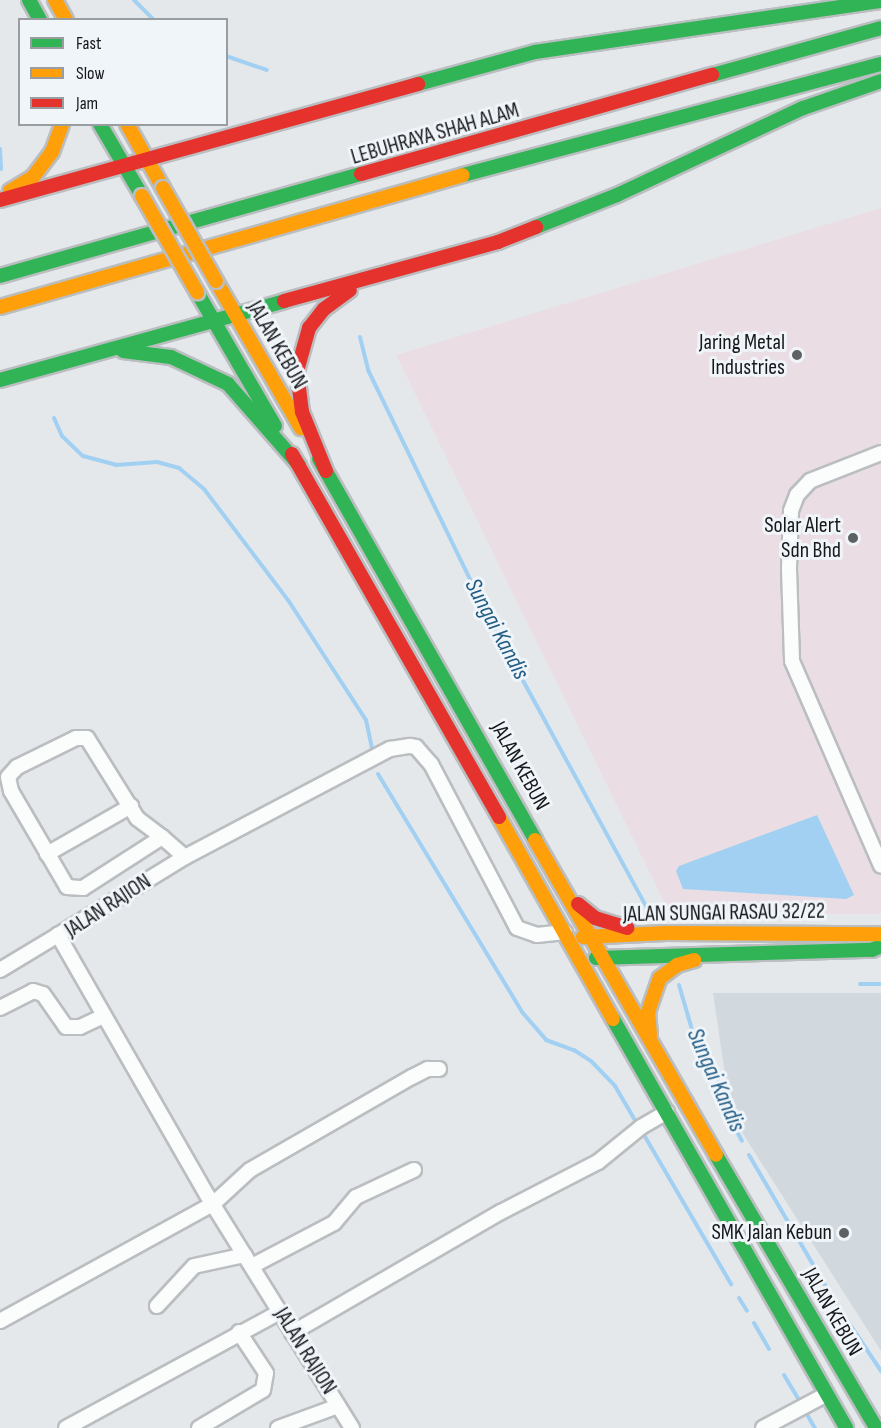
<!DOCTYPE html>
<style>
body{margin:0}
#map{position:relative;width:881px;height:1428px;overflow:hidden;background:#e5e8eb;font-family:"Sofia Sans Condensed",sans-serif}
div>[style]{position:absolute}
.commercial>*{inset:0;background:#eadee4}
.built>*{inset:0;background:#d1d9df}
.water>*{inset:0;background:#a2d0f2}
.stream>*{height:4px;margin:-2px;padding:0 2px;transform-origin:2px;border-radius:2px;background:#a2d0f2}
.roads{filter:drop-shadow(2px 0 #bbbec0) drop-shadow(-2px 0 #bbbec0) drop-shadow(0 2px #bbbec0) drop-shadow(0 -2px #bbbec0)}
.street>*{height:14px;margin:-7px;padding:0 7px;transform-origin:7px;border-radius:7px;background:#fbfcfc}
.fast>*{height:14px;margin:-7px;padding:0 7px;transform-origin:7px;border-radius:7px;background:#30b455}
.slow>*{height:14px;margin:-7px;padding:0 7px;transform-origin:7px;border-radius:7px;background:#ff9f0a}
.jam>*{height:14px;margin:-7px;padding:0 7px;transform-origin:7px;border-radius:7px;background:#e5322d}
.bridges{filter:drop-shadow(2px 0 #bbbec0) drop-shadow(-2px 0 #bbbec0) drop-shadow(0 2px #bbbec0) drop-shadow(0 -2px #bbbec0)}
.slow-bridge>*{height:14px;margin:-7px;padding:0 7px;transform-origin:7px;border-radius:7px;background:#ff9f0a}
.dots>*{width:16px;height:16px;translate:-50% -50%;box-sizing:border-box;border:3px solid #f0f5fa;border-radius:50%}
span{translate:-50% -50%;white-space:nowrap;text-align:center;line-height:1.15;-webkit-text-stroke:6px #f0f5fa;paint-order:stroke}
.street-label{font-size:22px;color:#16181a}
.poi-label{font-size:22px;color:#16181a}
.right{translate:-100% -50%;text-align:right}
.water-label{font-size:24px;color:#215c84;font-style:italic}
.legend{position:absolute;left:18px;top:18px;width:210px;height:108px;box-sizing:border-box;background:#f0f5fa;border:2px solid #999da0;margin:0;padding:8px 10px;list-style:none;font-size:18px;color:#16181a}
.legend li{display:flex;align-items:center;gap:12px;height:30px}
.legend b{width:30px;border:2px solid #999da0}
</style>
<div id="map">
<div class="commercial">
<i style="clip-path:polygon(881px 208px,881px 914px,670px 914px,396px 355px)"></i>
</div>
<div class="built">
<i style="clip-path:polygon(713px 993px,881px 993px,881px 1351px,731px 1115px)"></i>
</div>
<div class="water">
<i style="clip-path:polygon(817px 815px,854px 895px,846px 899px,683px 889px,676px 871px,679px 866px)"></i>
</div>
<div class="stream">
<i style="left:134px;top:0;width:28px;rotate:45deg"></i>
<i style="left:226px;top:56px;width:43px;rotate:18.9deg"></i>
<i style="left:0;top:149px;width:20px;rotate:87deg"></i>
<i style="left:360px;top:337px;width:34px;rotate:76deg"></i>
<i style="left:368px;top:370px;width:278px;rotate:64deg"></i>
<i style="left:490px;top:620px;width:335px;rotate:61.4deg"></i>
<i style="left:54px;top:418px;width:20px;rotate:66deg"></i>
<i style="left:62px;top:436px;width:29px;rotate:44deg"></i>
<i style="left:83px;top:456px;width:34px;rotate:15deg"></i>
<i style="left:116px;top:465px;width:41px;rotate:-4.2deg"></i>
<i style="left:157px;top:462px;width:23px;rotate:15deg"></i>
<i style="left:179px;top:468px;width:33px;rotate:40deg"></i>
<i style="left:204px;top:489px;width:139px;rotate:52.9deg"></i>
<i style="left:288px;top:600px;width:143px;rotate:57deg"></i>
<i style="left:366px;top:720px;width:33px;rotate:78deg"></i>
<i style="left:378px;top:774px;width:278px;rotate:58.8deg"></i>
<i style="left:522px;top:1012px;width:37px;rotate:49deg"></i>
<i style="left:546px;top:1040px;width:30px;rotate:20deg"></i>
<i style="left:574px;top:1050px;width:20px;rotate:33deg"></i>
<i style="left:591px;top:1061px;width:35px;rotate:46deg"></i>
<i style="left:615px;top:1086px;width:42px;rotate:59.7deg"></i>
<i style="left:860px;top:984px;width:21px"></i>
<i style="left:679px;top:985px;width:72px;rotate:73.8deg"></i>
<i style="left:699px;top:1054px;width:28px;rotate:49deg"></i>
<i style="left:717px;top:1075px;width:27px;rotate:82deg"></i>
<i style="left:721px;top:1102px;width:44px;rotate:61.7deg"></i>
<i style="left:644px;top:1135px;width:173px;rotate:59.7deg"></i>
<i style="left:749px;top:1155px;width:167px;rotate:59.7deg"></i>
<i style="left:833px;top:1299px;width:87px;rotate:56.3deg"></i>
<i style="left:739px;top:1298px;width:15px;rotate:58deg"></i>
<i style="left:754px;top:1323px;width:30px;rotate:60deg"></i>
<i style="left:784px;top:1375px;width:31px;rotate:59deg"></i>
<i style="left:805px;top:1411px;width:20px;rotate:60deg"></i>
</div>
<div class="roads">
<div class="street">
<i style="left:881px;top:453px;width:76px;rotate:158.5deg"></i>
<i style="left:810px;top:481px;width:19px;rotate:133deg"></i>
<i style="left:797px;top:495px;width:17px;rotate:111deg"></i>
<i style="left:791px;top:511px;width:58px;rotate:92deg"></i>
<i style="left:789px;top:569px;width:92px;rotate:88.1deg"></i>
<i style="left:792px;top:661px;width:223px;rotate:66.5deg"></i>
<i style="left:162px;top:837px;width:31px;rotate:-143deg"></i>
<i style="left:137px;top:818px;width:94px;rotate:-122deg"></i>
<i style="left:87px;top:738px;width:11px;rotate:180deg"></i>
<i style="left:76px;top:738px;width:66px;rotate:153.8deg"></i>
<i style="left:17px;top:767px;width:13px;rotate:132deg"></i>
<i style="left:8px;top:777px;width:14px;rotate:78deg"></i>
<i style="left:11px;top:791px;width:111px;rotate:59.7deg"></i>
<i style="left:67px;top:887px;width:16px;rotate:4deg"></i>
<i style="left:83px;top:888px;width:94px;rotate:-32.8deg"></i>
<i style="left:162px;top:837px;width:30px;rotate:41deg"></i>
<i style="left:47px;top:854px;width:97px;rotate:-29.7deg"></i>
<i style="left:0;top:970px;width:68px;rotate:-31.1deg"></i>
<i style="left:0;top:1008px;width:37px;rotate:-27deg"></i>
<i style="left:33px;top:991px;width:10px;rotate:17deg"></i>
<i style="left:43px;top:994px;width:40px;rotate:55.1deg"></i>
<i style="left:66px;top:1027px;width:14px"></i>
<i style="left:80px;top:1027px;width:26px;rotate:-25deg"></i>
<i style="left:252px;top:1266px;width:93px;rotate:-27.7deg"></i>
<i style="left:334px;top:1223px;width:34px;rotate:-50deg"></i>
<i style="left:356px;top:1197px;width:64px;rotate:-25deg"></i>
<i style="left:157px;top:1306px;width:54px;rotate:-47.2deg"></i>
<i style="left:194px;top:1266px;width:52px;rotate:-12.2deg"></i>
<i style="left:0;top:1321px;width:243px;rotate:-28.8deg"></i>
<i style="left:213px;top:1204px;width:50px;rotate:-42.6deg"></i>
<i style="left:250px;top:1170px;width:187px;rotate:-29.9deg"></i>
<i style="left:412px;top:1077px;width:18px;rotate:-27deg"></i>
<i style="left:428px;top:1069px;width:11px"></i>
<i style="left:292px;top:1333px;width:241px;rotate:-30.1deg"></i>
<i style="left:501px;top:1212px;width:109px;rotate:-27.3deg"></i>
<i style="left:598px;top:1162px;width:55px;rotate:-39.1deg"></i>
<i style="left:641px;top:1127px;width:30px;rotate:-30deg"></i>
<i style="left:66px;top:1428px;width:243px;rotate:-28.5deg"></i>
<i style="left:199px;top:1428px;width:74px;rotate:-30.7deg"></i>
<i style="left:263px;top:1390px;width:17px;rotate:-80deg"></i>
<i style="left:266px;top:1373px;width:49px;rotate:-123.4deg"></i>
<i style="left:278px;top:1428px;width:64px;rotate:-20.1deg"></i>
<i style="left:352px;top:1428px;width:274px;rotate:-121.9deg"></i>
<i style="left:207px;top:1195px;width:300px;rotate:-119.8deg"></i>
<i style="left:58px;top:935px;width:149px;rotate:-31.6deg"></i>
<i style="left:185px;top:857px;width:232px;rotate:-27.8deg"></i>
<i style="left:390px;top:749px;width:20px;rotate:-9deg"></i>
<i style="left:410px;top:746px;width:6px;rotate:9deg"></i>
<i style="left:416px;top:747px;width:23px;rotate:49deg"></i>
<i style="left:431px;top:764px;width:185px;rotate:62.3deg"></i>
<i style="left:517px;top:928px;width:21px;rotate:19deg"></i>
<i style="left:537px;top:935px;width:28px;rotate:-6deg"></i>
<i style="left:763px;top:1428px;width:72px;rotate:-28deg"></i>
</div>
<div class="fast">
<i style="left:29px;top:0;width:23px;rotate:61deg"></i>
<i style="left:712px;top:75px;width:175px;rotate:-15.5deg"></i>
<i style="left:418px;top:84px;width:121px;rotate:-15.3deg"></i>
<i style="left:535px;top:52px;width:350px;rotate:-8.4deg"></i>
<i style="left:100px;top:124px;width:83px;rotate:59.7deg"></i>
<i style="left:463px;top:175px;width:432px;rotate:-14.9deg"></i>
<i style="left:536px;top:227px;width:87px;rotate:-21.6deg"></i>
<i style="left:617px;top:195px;width:205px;rotate:-25.1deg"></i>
<i style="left:803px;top:108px;width:83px;rotate:-19.1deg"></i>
<i style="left:0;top:276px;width:375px;rotate:-15.8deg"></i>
<i style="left:197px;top:292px;width:155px;rotate:59.8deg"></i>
<i style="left:123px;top:351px;width:48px;rotate:7.1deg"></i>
<i style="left:171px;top:357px;width:63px;rotate:25.3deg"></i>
<i style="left:228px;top:384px;width:108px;rotate:48.8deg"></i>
<i style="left:0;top:380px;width:295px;rotate:-15.5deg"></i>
<i style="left:319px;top:459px;width:438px;rotate:60.4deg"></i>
<i style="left:596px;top:958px;width:276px;rotate:-1.7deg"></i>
<i style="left:872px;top:950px;width:10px;rotate:-24deg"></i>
<i style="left:613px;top:1019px;width:471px;rotate:60.3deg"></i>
<i style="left:716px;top:1155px;width:316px;rotate:59.6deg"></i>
</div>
<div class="slow">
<i style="left:55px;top:0;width:23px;rotate:61deg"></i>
<i style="left:127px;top:124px;width:73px;rotate:60.6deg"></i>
<i style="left:10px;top:191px;width:27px;rotate:-31deg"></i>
<i style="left:33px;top:177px;width:31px;rotate:-53deg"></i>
<i style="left:52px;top:152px;width:30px;rotate:-70deg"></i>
<i style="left:216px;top:281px;width:170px;rotate:60deg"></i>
<i style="left:0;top:307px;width:481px;rotate:-15.9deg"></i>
<i style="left:499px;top:817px;width:232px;rotate:60.6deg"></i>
<i style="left:535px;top:840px;width:363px;rotate:60.1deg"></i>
<i style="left:583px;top:937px;width:83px;rotate:-2.8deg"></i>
<i style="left:666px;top:933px;width:215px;rotate:0.3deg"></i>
<i style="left:650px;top:1035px;width:23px;rotate:-95deg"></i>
<i style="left:648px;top:1012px;width:36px;rotate:-71deg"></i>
<i style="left:660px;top:978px;width:21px;rotate:-37deg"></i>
<i style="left:677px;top:965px;width:18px;rotate:-16deg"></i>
</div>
<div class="jam">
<i style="left:361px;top:174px;width:365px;rotate:-15.8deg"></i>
<i style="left:0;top:200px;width:434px;rotate:-15.5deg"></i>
<i style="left:284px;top:301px;width:222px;rotate:-15.4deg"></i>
<i style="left:498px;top:242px;width:41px;rotate:-21.5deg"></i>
<i style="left:292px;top:454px;width:418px;rotate:60.3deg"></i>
<i style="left:326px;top:471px;width:64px;rotate:-112.1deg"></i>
<i style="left:302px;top:412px;width:41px;rotate:-97deg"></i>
<i style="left:297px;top:371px;width:45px;rotate:-74.4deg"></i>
<i style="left:309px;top:328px;width:24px;rotate:-52deg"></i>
<i style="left:324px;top:309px;width:32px;rotate:-36deg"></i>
<i style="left:578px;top:904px;width:22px;rotate:39deg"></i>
<i style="left:595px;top:918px;width:34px;rotate:17deg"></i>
</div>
</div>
<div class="bridges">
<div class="slow-bridge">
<i style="left:163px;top:188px;width:107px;rotate:60.3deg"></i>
<i style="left:142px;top:196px;width:111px;rotate:60.2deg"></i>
</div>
</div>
<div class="dots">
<i style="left:797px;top:355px;background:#5e6163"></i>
<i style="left:853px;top:538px;background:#5e6163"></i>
<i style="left:844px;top:1233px;background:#5e6163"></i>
</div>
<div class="street-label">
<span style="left:435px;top:134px;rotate:-16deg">LEBUHRAYA SHAH ALAM</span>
<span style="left:277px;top:345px;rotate:60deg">JALAN KEBUN</span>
<span style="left:520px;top:766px;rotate:61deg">JALAN KEBUN</span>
<span style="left:108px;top:906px;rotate:-33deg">JALAN RAJION</span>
<span style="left:724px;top:913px;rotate:-1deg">JALAN SUNGAI RASAU 32/22</span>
<span style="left:832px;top:1312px;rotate:60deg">JALAN KEBUN</span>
<span style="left:305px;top:1351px;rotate:58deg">JALAN RAJION</span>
</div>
<div class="poi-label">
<span class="right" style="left:785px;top:355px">Jaring Metal<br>Industries</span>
<span class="right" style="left:841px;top:538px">Solar Alert<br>Sdn Bhd</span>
<span class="right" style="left:832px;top:1233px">SMK Jalan Kebun</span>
</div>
<div class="water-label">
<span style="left:497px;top:629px;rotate:62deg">Sungai Kandis</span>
<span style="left:716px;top:1080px;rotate:66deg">Sungai Kandis</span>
</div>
<ul class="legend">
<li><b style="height:8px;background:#30b455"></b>Fast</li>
<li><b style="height:8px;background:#ff9f0a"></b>Slow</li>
<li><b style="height:8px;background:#e5322d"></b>Jam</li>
</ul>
</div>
